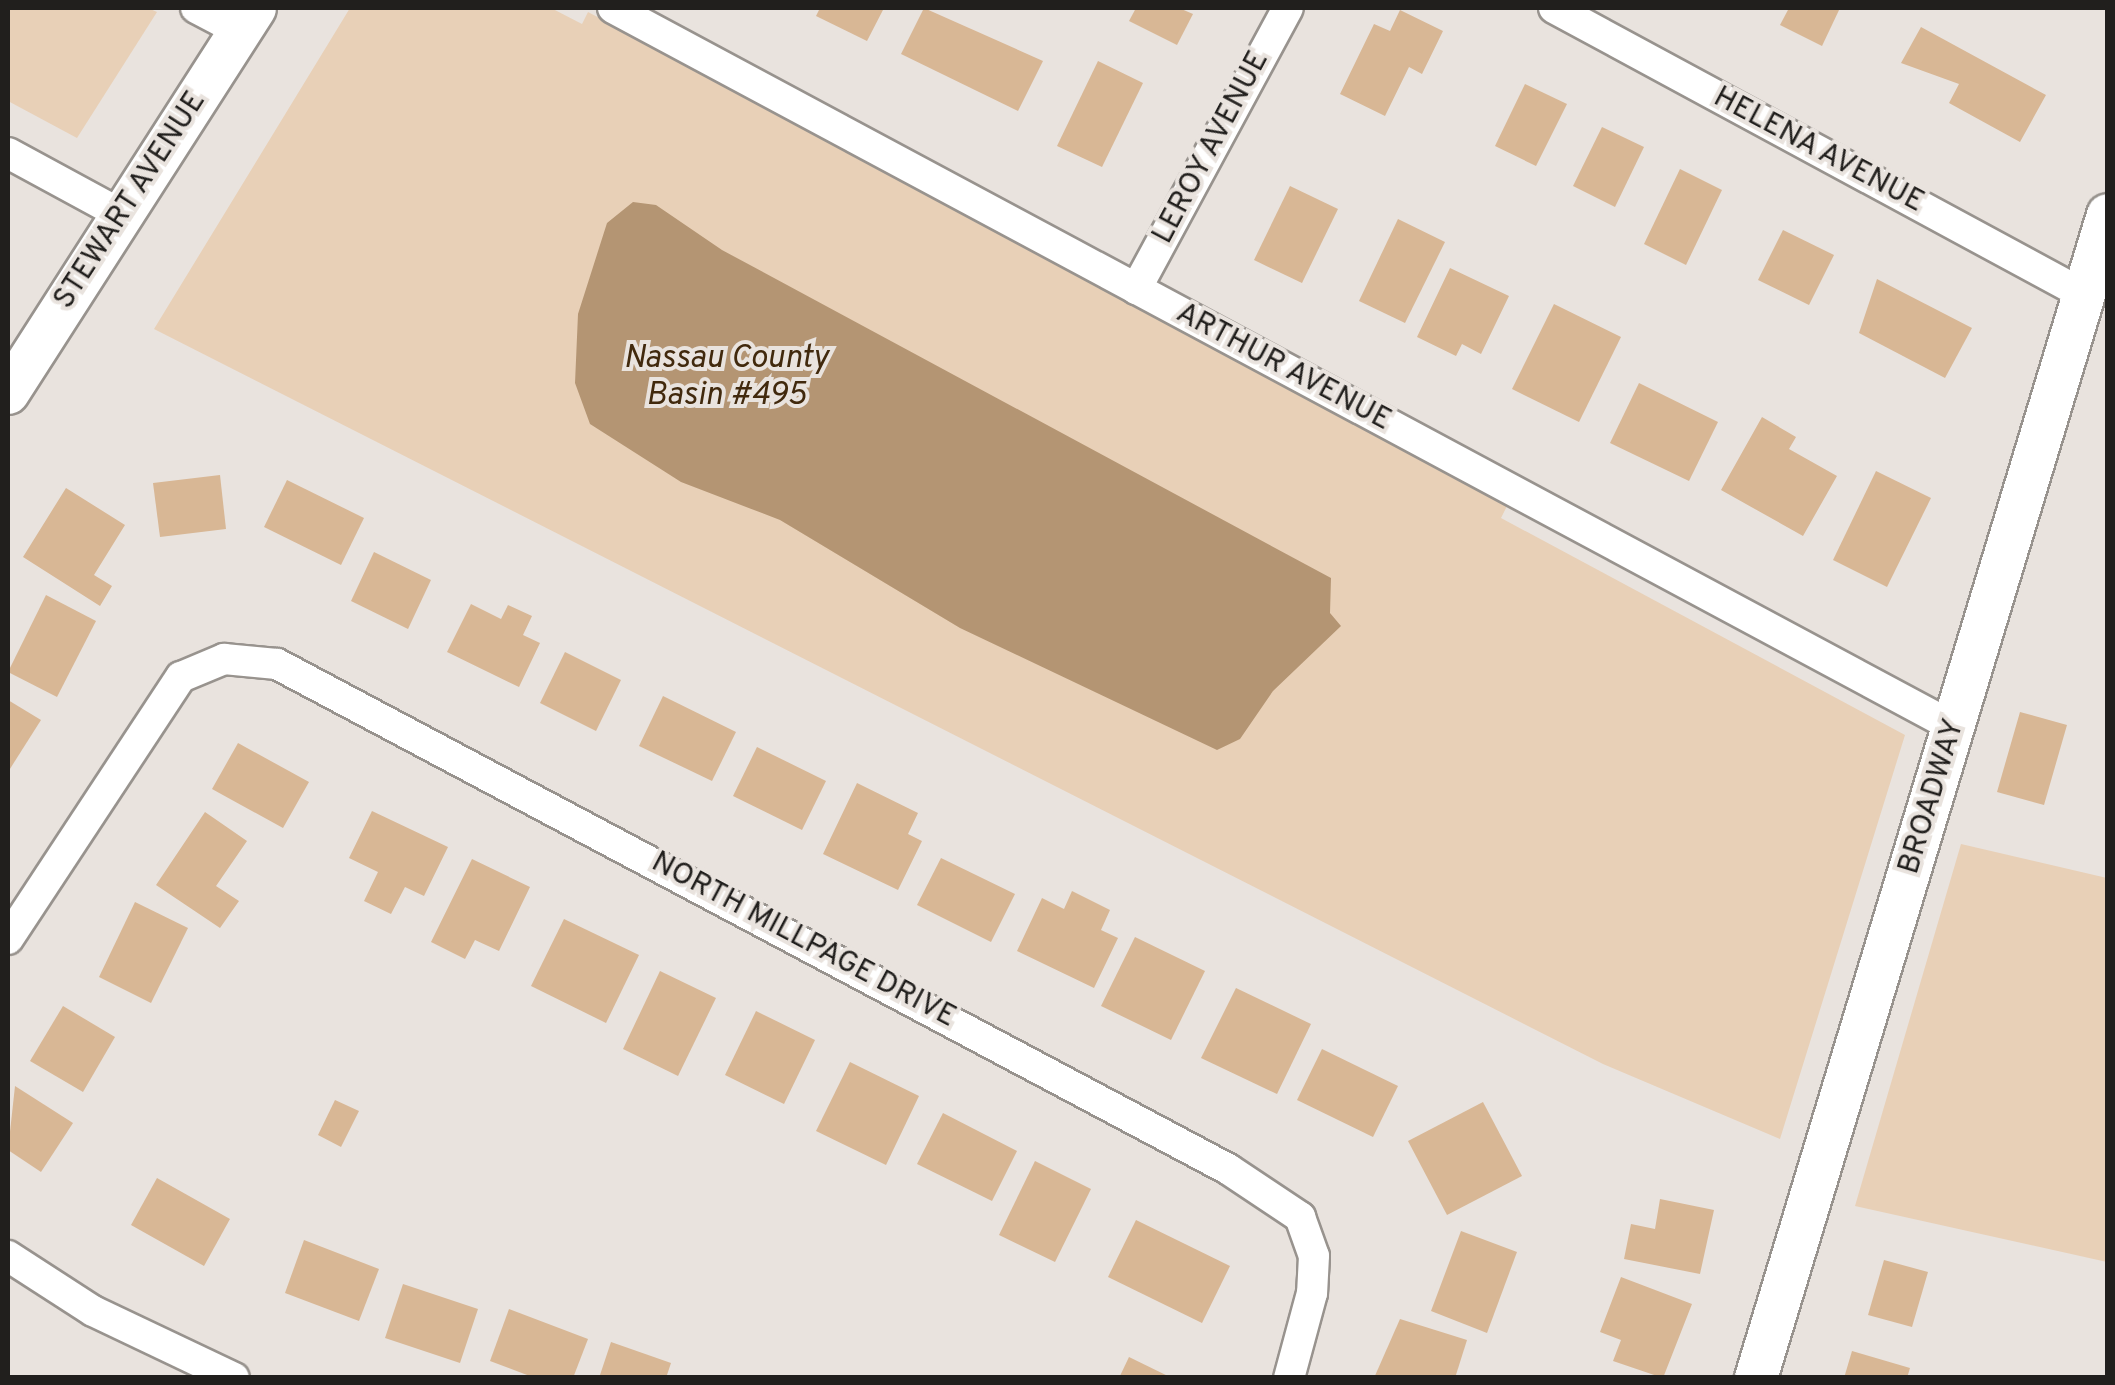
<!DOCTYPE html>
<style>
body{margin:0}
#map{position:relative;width:2115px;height:1385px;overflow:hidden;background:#e9e3de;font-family:Overpass,sans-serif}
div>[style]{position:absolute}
.green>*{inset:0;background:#e8d0b7}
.water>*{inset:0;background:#b49573}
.building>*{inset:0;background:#d8b795}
.roads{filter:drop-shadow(2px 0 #98938e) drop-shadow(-2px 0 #98938e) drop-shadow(0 2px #98938e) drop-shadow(0 -2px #98938e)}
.street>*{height:30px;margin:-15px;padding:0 15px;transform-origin:15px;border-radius:15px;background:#fff}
.secondary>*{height:42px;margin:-21px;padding:0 21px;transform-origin:21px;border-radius:21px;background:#fff}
span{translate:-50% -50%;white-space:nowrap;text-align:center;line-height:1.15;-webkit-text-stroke:8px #e9e3de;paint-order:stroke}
.street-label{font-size:30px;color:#211f1d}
.water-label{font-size:32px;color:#41290d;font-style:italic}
.frame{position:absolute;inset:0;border:10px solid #211f1d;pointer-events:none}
</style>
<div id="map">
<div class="green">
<i style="clip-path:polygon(8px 8px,148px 8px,157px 12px,77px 138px,8px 101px)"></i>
<i style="clip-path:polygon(350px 8px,551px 8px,582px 24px,588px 12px,1511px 498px,1501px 518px,1905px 735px,1780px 1139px,1603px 1064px,154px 329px)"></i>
<i style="clip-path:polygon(1961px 844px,2107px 878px,2107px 1262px,1855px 1206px)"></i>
</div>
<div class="water">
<i style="clip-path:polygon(633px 202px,656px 205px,722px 250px,1331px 578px,1330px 613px,1341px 626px,1273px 691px,1240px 739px,1217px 750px,960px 628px,780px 520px,681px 482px,590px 424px,575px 383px,578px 314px,607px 223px)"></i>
</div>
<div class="building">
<i style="clip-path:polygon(820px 8px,884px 8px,867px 41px,816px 16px)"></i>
<i style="clip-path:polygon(924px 8px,1043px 61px,1018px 111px,901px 54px)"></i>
<i style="clip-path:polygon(1136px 8px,1179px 8px,1193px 14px,1177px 45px,1129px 21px)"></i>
<i style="clip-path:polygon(1789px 8px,1840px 8px,1822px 46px,1780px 25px)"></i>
<i style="clip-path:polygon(1400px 10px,1443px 31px,1422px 74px,1409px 67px,1385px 116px,1340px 94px,1374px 24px,1390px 31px)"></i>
<i style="clip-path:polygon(1921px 27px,2046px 95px,2020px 142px,1949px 103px,1959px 84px,1901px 63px)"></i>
<i style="clip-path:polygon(1098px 61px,1143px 83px,1102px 167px,1057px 146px)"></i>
<i style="clip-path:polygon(1525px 84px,1567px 104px,1536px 166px,1495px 146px)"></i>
<i style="clip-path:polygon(1602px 127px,1644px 147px,1615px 207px,1573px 186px)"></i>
<i style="clip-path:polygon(1680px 169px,1722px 190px,1686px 265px,1644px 244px)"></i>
<i style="clip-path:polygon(1290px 186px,1338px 209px,1302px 283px,1254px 260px)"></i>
<i style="clip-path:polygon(1398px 219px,1445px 242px,1405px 323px,1359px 301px)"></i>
<i style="clip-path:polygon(1783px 230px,1834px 255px,1809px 305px,1758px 280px)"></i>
<i style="clip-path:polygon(1450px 268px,1509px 296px,1481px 354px,1462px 344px,1456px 356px,1417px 337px)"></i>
<i style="clip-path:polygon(1877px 279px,1972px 328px,1945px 378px,1859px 333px)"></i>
<i style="clip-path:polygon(1554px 304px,1621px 337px,1579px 422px,1512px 389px)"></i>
<i style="clip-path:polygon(1639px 383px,1718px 422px,1689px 481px,1610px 443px)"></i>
<i style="clip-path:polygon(1762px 417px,1796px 437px,1789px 449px,1837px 476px,1803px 536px,1721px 490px)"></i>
<i style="clip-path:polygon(1876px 471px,1931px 498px,1887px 587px,1833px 560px)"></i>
<i style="clip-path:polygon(220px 475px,226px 529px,160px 537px,153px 483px)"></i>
<i style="clip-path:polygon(287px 480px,364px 518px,341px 565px,264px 527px)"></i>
<i style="clip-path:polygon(66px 488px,125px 525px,94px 575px,112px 586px,100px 606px,23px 557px)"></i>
<i style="clip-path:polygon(374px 552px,431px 580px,408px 629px,351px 601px)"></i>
<i style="clip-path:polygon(46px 595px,96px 621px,57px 697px,8px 672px)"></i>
<i style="clip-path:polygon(471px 604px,501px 619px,508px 605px,532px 616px,523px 635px,540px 643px,519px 687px,447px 652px)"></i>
<i style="clip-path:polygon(565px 652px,621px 680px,596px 731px,540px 703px)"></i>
<i style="clip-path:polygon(663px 696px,736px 732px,712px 781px,639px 746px)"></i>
<i style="clip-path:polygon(8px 700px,41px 720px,8px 772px)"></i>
<i style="clip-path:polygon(2020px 712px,2067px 725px,2044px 805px,1997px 792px)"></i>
<i style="clip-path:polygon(238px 743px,309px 782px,283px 828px,212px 789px)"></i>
<i style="clip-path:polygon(757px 747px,826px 781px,802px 830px,733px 796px)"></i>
<i style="clip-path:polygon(857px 783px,918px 813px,908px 834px,922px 841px,898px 890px,823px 854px)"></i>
<i style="clip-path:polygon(372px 811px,448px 847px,424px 896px,405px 887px,391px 914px,364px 901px,378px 872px,349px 858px)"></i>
<i style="clip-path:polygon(205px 812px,247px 841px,216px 886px,239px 901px,220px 928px,156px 885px)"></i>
<i style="clip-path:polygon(941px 858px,1015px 894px,991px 942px,917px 905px)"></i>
<i style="clip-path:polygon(472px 859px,530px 887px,499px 951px,475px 940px,465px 959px,431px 942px)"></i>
<i style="clip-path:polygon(1072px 891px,1110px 910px,1101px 930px,1118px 938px,1094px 988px,1017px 951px,1042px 898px,1064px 909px)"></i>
<i style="clip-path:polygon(135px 902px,188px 928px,151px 1003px,99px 977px)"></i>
<i style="clip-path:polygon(564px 919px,639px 955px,606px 1023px,531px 986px)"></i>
<i style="clip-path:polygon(1135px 937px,1205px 971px,1171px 1040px,1101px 1006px)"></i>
<i style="clip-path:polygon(660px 971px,716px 998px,678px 1076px,623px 1049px)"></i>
<i style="clip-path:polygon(1236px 988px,1311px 1024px,1277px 1094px,1201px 1058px)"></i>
<i style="clip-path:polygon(63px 1006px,115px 1037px,83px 1092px,30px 1061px)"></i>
<i style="clip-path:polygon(756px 1011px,815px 1040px,784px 1104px,725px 1075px)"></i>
<i style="clip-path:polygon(1322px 1049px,1398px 1086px,1373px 1137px,1297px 1100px)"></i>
<i style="clip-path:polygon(850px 1062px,919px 1096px,886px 1165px,816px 1131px)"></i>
<i style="clip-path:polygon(15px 1086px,73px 1123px,41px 1172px,8px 1150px)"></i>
<i style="clip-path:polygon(335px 1100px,359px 1111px,341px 1147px,318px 1135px)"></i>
<i style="clip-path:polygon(1483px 1102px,1522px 1176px,1447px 1215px,1408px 1141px)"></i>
<i style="clip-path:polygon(943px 1113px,1017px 1151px,992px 1201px,917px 1164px)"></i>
<i style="clip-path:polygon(1035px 1161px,1091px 1189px,1055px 1262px,999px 1235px)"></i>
<i style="clip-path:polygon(157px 1178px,230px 1219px,204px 1266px,131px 1225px)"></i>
<i style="clip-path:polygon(1660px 1199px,1714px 1210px,1700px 1274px,1624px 1259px,1631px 1224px,1655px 1229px)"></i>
<i style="clip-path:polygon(1136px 1220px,1230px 1266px,1202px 1323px,1108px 1277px)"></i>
<i style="clip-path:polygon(1461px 1231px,1517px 1252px,1487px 1333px,1431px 1311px)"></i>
<i style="clip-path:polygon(304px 1240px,379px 1269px,359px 1321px,285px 1293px)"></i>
<i style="clip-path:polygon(1884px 1260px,1928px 1272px,1912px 1327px,1868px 1315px)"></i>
<i style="clip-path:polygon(1621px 1277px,1692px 1304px,1663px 1378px,1613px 1361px,1621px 1340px,1600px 1332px)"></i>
<i style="clip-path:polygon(403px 1284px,478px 1309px,460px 1363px,385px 1338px)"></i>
<i style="clip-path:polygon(509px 1309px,588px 1339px,573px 1378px,535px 1378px,490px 1361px)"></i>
<i style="clip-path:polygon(1400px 1319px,1467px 1340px,1455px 1378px,1374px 1378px)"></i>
<i style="clip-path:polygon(611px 1342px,671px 1363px,666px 1378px,599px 1378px)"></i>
<i style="clip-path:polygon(1852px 1351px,1910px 1368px,1907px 1378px,1844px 1378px)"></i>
<i style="clip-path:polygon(1129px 1357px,1172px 1378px,1119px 1378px)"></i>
</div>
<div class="roads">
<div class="street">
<i style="left:196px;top:8px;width:50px;rotate:27.6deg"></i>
<i style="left:613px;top:8px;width:1522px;rotate:28.2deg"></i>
<i style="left:1554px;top:8px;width:601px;rotate:28.4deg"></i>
<i style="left:8px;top:153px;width:130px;rotate:28.5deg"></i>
<i style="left:1136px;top:289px;width:319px;rotate:-61.6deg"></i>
<i style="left:8px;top:939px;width:314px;rotate:-56.6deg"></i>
<i style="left:181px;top:677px;width:47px;rotate:-22.7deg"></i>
<i style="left:224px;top:659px;width:53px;rotate:5.4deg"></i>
<i style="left:277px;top:664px;width:1077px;rotate:27.97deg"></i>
<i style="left:1228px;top:1169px;width:87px;rotate:33.7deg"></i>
<i style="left:1300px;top:1217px;width:41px;rotate:70.3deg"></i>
<i style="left:1314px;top:1256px;width:37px;rotate:93deg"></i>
<i style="left:1312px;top:1293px;width:88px;rotate:105.1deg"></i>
<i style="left:8px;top:1256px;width:101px;rotate:32.9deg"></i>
<i style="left:93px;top:1311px;width:156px;rotate:25.4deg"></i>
</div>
<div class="secondary">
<i style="left:8px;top:393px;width:457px;rotate:-57.3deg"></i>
<i style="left:1756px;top:1378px;width:1215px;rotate:-73.16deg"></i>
</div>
</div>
<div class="street-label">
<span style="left:1212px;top:148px;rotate:-62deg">LEROY AVENUE</span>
<span style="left:1818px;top:151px;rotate:28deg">HELENA AVENUE</span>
<span style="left:131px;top:201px;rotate:-57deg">STEWART AVENUE</span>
<span style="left:1283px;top:368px;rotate:28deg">ARTHUR AVENUE</span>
<span style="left:1933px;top:797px;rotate:-73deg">BROADWAY</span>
<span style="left:803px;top:941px;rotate:28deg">NORTH MILLPAGE DRIVE</span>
</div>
<div class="water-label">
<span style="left:726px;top:378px">Nassau County<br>Basin #495</span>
</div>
<div class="frame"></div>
</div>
